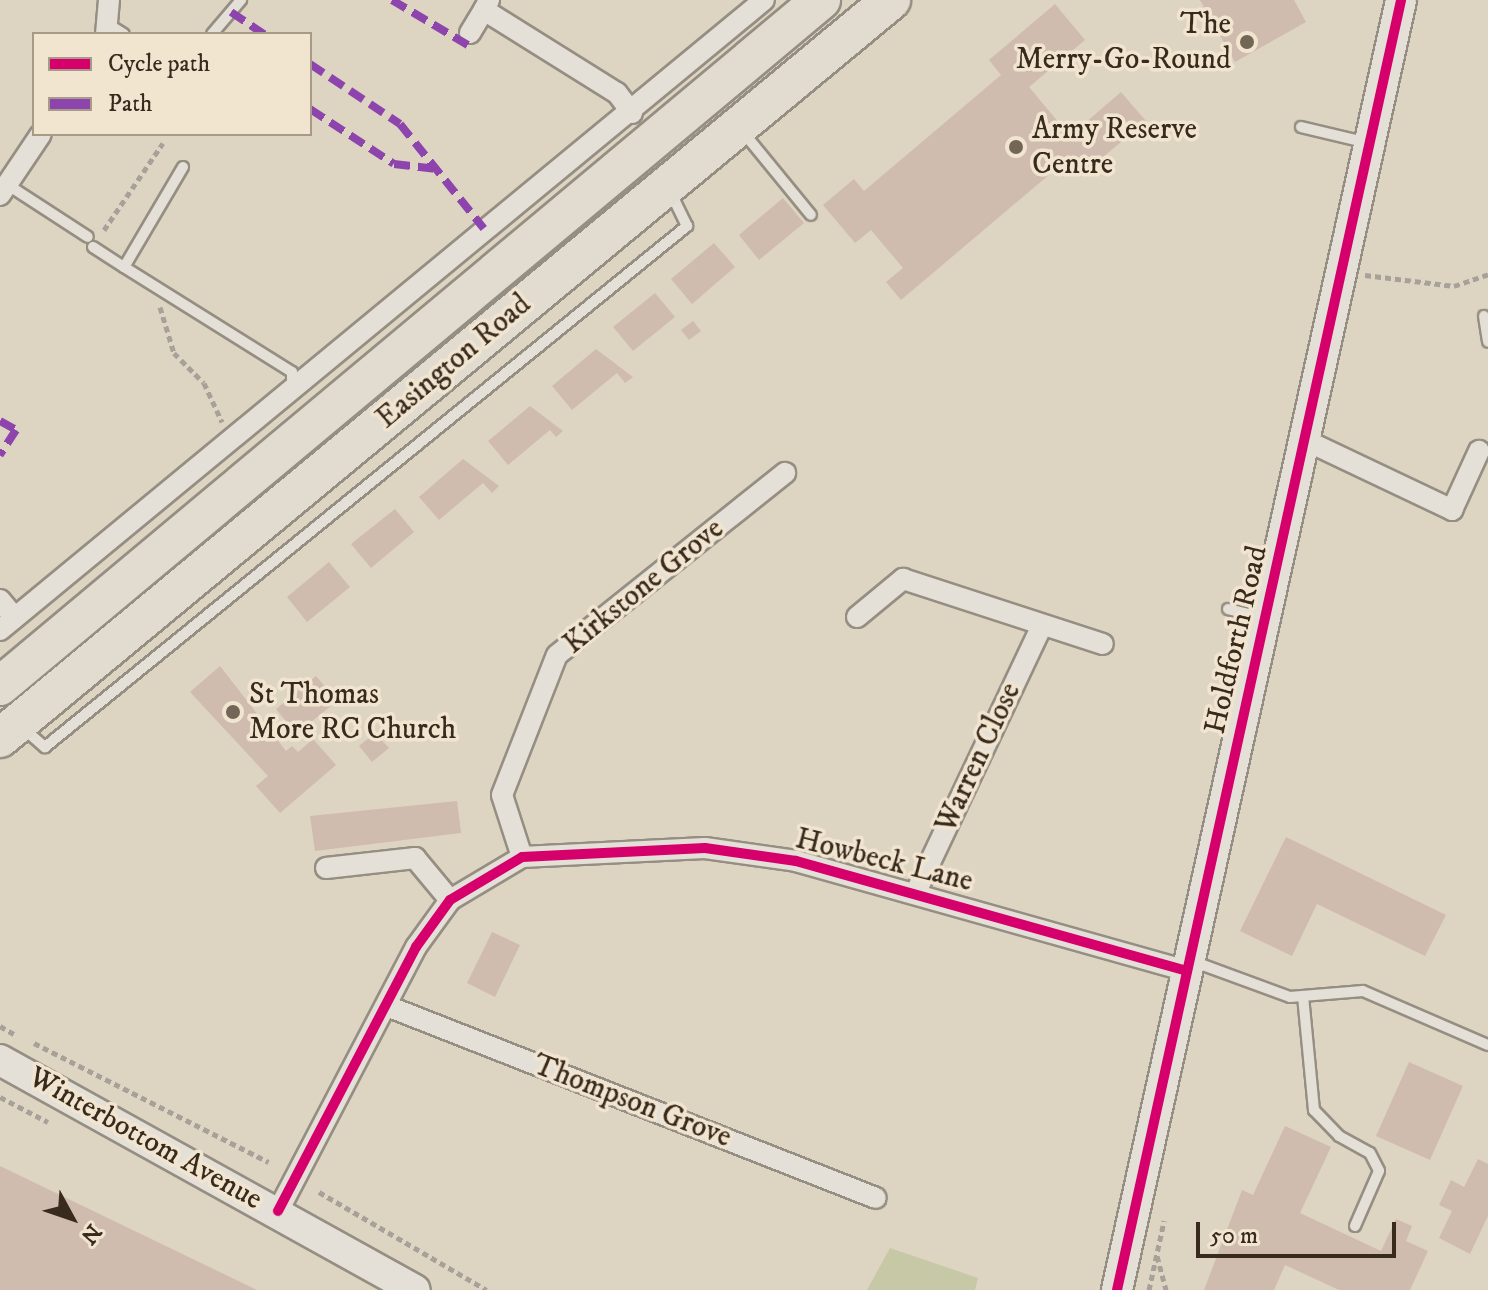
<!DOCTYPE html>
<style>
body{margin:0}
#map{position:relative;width:1488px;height:1290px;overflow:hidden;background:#ded4c2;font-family:"IM FELL DW Pica",serif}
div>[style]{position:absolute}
.green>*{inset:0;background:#c7c8a6}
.building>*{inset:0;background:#cfbcaf}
.path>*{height:5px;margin-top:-2.5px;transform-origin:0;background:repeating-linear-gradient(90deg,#a7a199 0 6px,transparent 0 10px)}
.roads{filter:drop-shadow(2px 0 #958e82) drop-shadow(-2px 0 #958e82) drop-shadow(0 2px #958e82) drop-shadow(0 -2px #958e82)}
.lane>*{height:10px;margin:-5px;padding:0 5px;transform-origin:5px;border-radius:5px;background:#e5e0d7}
.street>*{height:20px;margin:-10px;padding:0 10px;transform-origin:10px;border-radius:10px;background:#e5e0d7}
.secondary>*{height:30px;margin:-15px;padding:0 15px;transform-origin:15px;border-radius:15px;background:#e5e0d7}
.highway>*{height:38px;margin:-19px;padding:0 19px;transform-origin:19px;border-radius:19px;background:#e1dbd0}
.quiet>*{height:8px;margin-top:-4px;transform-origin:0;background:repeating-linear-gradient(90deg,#8e44ad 0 16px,transparent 0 24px)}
.cycleway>*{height:10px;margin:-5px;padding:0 5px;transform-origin:5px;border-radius:5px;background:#d6006c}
.dots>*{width:22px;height:22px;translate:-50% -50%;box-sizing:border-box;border:4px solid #f1e5d0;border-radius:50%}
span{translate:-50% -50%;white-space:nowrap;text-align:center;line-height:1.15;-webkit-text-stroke:7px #f1e5d0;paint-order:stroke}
.poi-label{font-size:30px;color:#382a1d}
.right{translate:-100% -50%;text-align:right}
.left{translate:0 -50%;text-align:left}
.street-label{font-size:30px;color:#382a1d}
.legend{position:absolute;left:32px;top:32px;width:280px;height:104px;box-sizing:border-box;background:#f1e5d0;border:2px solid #a79a88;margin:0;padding:10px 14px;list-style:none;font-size:24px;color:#382a1d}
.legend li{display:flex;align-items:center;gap:16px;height:40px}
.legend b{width:40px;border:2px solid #a79a88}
.north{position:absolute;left:32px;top:1178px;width:80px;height:80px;-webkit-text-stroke:6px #f1e5d0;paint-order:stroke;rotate:130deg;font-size:22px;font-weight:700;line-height:32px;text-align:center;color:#382a1d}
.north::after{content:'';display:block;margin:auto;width:28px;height:36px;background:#382a1d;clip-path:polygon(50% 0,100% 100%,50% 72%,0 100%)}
.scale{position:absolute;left:1196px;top:1222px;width:200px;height:36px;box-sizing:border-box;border:4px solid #382a1d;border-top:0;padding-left:10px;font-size:24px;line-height:28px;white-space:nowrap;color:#382a1d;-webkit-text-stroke:6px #f1e5d0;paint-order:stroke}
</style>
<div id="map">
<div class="green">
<i style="clip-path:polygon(890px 1248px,978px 1278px,975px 1290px,867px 1290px)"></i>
</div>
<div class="building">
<i style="clip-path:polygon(1200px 0,1294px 0,1306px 22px,1235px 62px)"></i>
<i style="clip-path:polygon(1055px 4px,1085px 40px,1029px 87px,1070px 136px,1121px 92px,1146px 121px,1083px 174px,1069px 158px,901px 300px,886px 282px,903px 268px,871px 230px,855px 243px,823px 205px,854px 179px,864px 191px,1001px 75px,989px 60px)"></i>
<i style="clip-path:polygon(783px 198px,804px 223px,759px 260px,739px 235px)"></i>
<i style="clip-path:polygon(714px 243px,735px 267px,692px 304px,671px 279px)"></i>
<i style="clip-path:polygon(655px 293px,675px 317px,633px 351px,613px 327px)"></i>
<i style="clip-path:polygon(693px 321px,701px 331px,689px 340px,681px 330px)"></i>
<i style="clip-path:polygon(596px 349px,633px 377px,625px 383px,617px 373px,572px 410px,552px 386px)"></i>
<i style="clip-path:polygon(530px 406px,563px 431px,556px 437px,550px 430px,508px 465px,488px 441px)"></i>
<i style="clip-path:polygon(463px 459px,499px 486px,492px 493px,483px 483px,439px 520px,419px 497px)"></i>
<i style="clip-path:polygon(395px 509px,414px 532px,371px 568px,351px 544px)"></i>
<i style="clip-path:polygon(329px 562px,350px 587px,307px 622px,287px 597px)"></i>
<i style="clip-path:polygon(220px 666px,286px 751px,292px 746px,298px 752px,313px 739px,336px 765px,280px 813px,256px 786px,268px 776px,190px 692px)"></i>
<i style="clip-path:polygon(316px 676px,337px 701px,296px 734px,276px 709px)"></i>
<i style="clip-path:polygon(375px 733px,389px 748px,372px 762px,359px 746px)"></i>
<i style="clip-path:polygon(457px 801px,461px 833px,315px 851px,310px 816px)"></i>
<i style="clip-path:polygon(1286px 837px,1446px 915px,1425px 956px,1317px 904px,1292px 956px,1240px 931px)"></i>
<i style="clip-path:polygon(492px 932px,520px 945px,495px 997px,467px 983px)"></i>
<i style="clip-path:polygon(1409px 1062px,1463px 1086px,1430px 1160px,1376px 1136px)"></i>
<i style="clip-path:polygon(1285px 1126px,1331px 1147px,1300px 1213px,1381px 1251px,1396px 1219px,1412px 1226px,1406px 1241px,1428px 1251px,1410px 1290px,1339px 1290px,1285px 1265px,1274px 1290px,1204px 1290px,1242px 1190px,1253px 1195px)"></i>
<i style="clip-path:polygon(1478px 1159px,1488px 1164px,1488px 1216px,1470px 1254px,1439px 1238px,1452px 1211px,1439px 1205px,1451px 1180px,1464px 1187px)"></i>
<i style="clip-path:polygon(0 1166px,257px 1290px,0 1290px)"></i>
</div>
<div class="path">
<i style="left:104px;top:230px;width:105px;rotate:-55.9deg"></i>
<i style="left:1365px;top:275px;width:90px;rotate:7deg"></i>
<i style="left:1454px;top:286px;width:36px;rotate:-19deg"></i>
<i style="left:160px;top:307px;width:48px;rotate:73.1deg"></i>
<i style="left:174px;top:353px;width:42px;rotate:45deg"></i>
<i style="left:204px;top:383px;width:43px;rotate:65.2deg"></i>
<i style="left:0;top:1026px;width:16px;rotate:30deg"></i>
<i style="left:34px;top:1043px;width:263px;rotate:26.9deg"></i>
<i style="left:0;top:1097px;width:54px;rotate:27.5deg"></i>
<i style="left:319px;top:1192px;width:194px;rotate:30.3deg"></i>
<i style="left:1157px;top:1256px;width:35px;rotate:75deg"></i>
<i style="left:1149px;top:1290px;width:71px;rotate:-77.7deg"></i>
</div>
<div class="roads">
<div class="lane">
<i style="left:111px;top:26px;width:15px;rotate:32deg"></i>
<i style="left:212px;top:34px;width:45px;rotate:-49.5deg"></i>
<i style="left:1301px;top:127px;width:69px;rotate:13.4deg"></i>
<i style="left:743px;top:132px;width:107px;rotate:50.7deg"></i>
<i style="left:183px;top:167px;width:116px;rotate:120.5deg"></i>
<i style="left:124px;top:267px;width:198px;rotate:32deg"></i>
<i style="left:292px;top:372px;width:15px;rotate:90deg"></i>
<i style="left:8px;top:185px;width:95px;rotate:33deg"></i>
<i style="left:93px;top:247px;width:37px;rotate:33deg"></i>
<i style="left:1484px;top:316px;width:26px;rotate:81deg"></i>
<i style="left:1228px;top:609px;width:34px;rotate:14deg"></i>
<i style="left:24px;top:729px;width:28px;rotate:41deg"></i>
<i style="left:45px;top:747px;width:827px;rotate:-39.06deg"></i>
<i style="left:687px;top:226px;width:39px;rotate:-116deg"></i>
<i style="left:1192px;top:961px;width:104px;rotate:20.2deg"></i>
<i style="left:1290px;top:997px;width:73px;rotate:-4.7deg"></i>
<i style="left:1363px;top:991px;width:136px;rotate:23.4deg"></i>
<i style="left:1303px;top:996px;width:115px;rotate:84.5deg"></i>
<i style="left:1314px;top:1110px;width:36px;rotate:46deg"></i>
<i style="left:1339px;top:1136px;width:35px;rotate:29deg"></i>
<i style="left:1370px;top:1153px;width:20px;rotate:63deg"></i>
<i style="left:1379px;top:1171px;width:60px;rotate:113.6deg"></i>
</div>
<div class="street">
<i style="left:489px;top:0;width:11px;rotate:117deg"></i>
<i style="left:484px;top:10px;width:157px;rotate:32deg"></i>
<i style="left:617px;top:93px;width:25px;rotate:53deg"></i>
<i style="left:470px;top:33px;width:27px;rotate:-59deg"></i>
<i style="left:106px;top:34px;width:34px;rotate:-85deg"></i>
<i style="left:0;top:195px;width:73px;rotate:-56.1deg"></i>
<i style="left:1307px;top:441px;width:161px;rotate:25.4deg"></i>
<i style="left:1452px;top:510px;width:65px;rotate:-65.4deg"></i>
<i style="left:0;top:600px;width:23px;rotate:50deg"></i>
<i style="left:857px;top:617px;width:60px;rotate:-39.6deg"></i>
<i style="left:903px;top:579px;width:210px;rotate:18deg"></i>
<i style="left:0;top:630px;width:990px;rotate:-39.51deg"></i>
<i style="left:522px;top:857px;width:65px;rotate:-107.9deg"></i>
<i style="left:502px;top:795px;width:150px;rotate:-68.6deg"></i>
<i style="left:557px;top:655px;width:292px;rotate:-38.6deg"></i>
<i style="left:326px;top:868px;width:90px;rotate:-6.4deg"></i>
<i style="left:415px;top:858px;width:55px;rotate:50.2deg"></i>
<i style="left:916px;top:892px;width:295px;rotate:-64.7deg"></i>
<i style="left:387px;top:1006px;width:525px;rotate:21.44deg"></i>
<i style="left:278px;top:1211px;width:298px;rotate:-62.4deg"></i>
<i style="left:416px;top:947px;width:58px;rotate:-54.1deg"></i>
<i style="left:450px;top:900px;width:84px;rotate:-30.8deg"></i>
<i style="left:522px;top:857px;width:183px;rotate:-2.8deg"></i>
<i style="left:705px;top:848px;width:92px;rotate:8.1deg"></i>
<i style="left:796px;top:861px;width:406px;rotate:15.7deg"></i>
</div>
<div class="secondary">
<i style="left:0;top:1060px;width:474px;rotate:29deg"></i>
<i style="left:1117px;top:1290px;width:1321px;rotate:-77.58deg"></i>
</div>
<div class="highway">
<i style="left:0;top:686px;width:1070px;rotate:-39.88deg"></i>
<i style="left:0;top:738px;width:1157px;rotate:-39.63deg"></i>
</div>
</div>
<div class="quiet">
<i style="left:392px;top:0;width:94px;rotate:30.7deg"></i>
<i style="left:231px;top:12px;width:40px;rotate:34deg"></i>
<i style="left:310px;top:64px;width:108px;rotate:33.7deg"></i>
<i style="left:400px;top:124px;width:134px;rotate:51.3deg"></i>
<i style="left:310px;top:109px;width:100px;rotate:33.2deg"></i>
<i style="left:394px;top:164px;width:43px;rotate:6.6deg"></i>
<i style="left:0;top:421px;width:18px;rotate:29deg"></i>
<i style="left:16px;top:430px;width:30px;rotate:123deg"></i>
</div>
<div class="cycleway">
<i style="left:278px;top:1211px;width:298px;rotate:-62.4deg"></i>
<i style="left:416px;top:947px;width:58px;rotate:-54.1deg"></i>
<i style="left:450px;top:900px;width:84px;rotate:-30.8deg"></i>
<i style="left:522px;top:857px;width:183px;rotate:-2.8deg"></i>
<i style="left:705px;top:848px;width:92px;rotate:8.1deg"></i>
<i style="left:796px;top:861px;width:406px;rotate:15.7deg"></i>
<i style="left:1117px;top:1290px;width:1321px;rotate:-77.58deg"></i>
</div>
<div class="dots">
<i style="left:1247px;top:42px;background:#726657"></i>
<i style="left:1016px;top:147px;background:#726657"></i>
<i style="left:233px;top:712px;background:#726657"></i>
</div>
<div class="poi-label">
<span class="right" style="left:1231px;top:42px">The<br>Merry-Go-Round</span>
<span class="left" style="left:1032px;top:147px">Army Reserve<br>Centre</span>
<span class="left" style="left:249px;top:712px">St Thomas<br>More RC Church</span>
</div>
<div class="street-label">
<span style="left:454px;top:362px;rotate:-40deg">Easington Road</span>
<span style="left:644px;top:587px;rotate:-39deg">Kirkstone Grove</span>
<span style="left:1237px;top:640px;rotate:-77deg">Holdforth Road</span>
<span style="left:979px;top:758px;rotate:-65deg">Warren Close</span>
<span style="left:884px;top:861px;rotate:14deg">Howbeck Lane</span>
<span style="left:632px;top:1102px;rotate:21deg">Thompson Grove</span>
<span style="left:145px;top:1139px;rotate:29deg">Winterbottom Avenue</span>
</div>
<ul class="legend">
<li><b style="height:10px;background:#d6006c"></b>Cycle path</li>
<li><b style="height:10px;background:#8e44ad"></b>Path</li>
</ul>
<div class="north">N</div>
<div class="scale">50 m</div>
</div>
